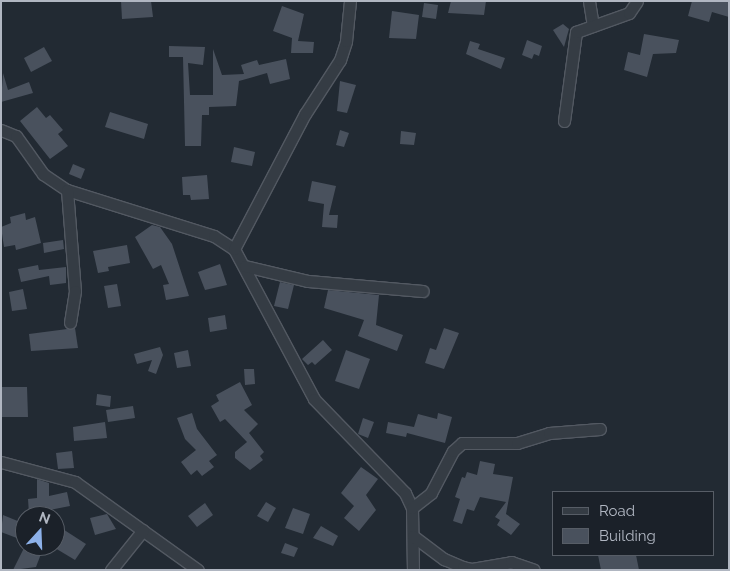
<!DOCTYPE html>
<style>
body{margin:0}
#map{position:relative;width:730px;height:571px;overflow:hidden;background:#222a33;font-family:Raleway,sans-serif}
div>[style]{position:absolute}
.building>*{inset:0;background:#49515d}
.roads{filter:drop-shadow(1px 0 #535962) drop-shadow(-1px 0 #535962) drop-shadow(0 1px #535962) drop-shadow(0 -1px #535962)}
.minor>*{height:11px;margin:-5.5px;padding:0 5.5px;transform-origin:5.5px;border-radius:5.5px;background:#353c44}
span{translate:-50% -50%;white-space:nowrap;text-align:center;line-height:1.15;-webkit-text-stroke:4px #1b2129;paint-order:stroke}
.frame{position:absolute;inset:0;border:2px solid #b0b6c1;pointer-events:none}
.legend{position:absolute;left:552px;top:491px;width:162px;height:65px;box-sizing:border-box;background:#1b2129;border:1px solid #575d66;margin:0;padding:6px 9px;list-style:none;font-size:15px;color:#b0b6c1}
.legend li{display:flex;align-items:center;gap:10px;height:25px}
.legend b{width:25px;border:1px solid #575d66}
.north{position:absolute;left:15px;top:506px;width:50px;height:50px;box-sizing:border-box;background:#1b2129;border:1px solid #575d66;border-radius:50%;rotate:20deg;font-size:14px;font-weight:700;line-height:20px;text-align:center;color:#b0b6c1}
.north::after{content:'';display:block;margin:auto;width:18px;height:22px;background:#8db1e9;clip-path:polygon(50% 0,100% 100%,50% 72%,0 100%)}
</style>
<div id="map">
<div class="building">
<i style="clip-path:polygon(121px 1px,151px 1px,153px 17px,122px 19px)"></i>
<i style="clip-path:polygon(451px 1px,486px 1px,484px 15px,448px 13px)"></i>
<i style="clip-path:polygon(692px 1px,729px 1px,729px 17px,712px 12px,709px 22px,688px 16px)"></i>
<i style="clip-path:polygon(424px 3px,438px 5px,436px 19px,422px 17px)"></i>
<i style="clip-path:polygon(282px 6px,304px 14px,298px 41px,314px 42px,313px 53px,291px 53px,292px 38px,273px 31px)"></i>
<i style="clip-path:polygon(392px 11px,419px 15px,416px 39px,389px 38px)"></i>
<i style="clip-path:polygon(563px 24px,569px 29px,564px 47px,553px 30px)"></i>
<i style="clip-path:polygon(644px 34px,679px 40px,676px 53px,653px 54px,647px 77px,624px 70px,628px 52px,640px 55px)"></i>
<i style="clip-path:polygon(527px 40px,542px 46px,539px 56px,534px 54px,532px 59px,522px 55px)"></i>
<i style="clip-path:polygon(470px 41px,480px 44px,478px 49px,505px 58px,501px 69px,466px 54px)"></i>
<i style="clip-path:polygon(169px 46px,205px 47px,203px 65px,188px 63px,190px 95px,213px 95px,213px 49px,222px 75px,244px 74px,241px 65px,257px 60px,259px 65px,286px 59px,290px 79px,270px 84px,267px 73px,239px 81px,236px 106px,209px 107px,209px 115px,202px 115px,201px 146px,185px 146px,183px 57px,169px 57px)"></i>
<i style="clip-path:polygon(44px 47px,52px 61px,31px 72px,24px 58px)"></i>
<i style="clip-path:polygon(3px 73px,8px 90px,29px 82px,33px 93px,1px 102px)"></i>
<i style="clip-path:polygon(340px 81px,356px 85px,347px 113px,337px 111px)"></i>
<i style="clip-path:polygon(37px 107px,46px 118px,50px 115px,63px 130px,58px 134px,68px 146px,50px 159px,20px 121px)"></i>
<i style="clip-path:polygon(110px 112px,148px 124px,144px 139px,105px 127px)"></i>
<i style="clip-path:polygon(340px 130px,349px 133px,344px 147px,336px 145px)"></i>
<i style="clip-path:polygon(401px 131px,416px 133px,414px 145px,400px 144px)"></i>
<i style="clip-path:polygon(234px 147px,255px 152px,252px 166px,231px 162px)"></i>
<i style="clip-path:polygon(73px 164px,85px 169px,81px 179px,69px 174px)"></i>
<i style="clip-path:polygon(207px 175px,209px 199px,191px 200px,190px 195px,183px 195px,182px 177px)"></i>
<i style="clip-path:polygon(312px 181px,336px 186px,329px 215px,338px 215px,337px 228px,322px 227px,324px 204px,308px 201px)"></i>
<i style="clip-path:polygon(25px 213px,26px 220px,35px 217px,41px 243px,16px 250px,15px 245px,4px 247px,1px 227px,11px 223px,10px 217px)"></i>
<i style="clip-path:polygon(152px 225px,160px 227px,172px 244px,189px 296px,166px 300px,163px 285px,169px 284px,161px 265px,153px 269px,135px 237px)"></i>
<i style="clip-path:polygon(63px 240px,64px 249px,44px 253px,43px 243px)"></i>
<i style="clip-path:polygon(127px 245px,130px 263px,108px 267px,109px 271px,98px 273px,93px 251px)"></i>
<i style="clip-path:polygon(220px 264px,227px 285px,205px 290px,198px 272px)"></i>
<i style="clip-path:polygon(38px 265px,39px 270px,66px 267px,66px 283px,50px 285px,49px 276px,21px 282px,18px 269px)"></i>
<i style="clip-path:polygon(280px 282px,294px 285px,288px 309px,274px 306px)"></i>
<i style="clip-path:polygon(117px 284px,121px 306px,108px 308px,104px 286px)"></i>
<i style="clip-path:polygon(23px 289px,27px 309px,12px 311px,9px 292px)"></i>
<i style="clip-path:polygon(328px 290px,379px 295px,376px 325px,403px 335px,397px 351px,358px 336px,364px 320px,324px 308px)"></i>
<i style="clip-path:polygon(225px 315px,227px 329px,210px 332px,208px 318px)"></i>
<i style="clip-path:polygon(75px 328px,78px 348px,31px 351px,29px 334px)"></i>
<i style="clip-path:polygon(444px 328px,459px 333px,444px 369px,425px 363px,430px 348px,436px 350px)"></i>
<i style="clip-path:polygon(323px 340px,332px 350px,315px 365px,312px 362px,308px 365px,302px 359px)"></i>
<i style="clip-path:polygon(160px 347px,163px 355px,156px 374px,148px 371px,152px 360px,137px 364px,134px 354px)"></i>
<i style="clip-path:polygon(188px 350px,191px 366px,177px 368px,174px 353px)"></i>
<i style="clip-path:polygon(346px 350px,370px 359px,359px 389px,335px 381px)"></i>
<i style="clip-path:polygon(244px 369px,254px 369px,255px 384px,245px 385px)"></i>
<i style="clip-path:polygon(240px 382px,252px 405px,244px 410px,258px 424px,249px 433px,264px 452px,260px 456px,263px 460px,250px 470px,235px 458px,235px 452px,247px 442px,225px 419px,220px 422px,211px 406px,219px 401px,216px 395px)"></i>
<i style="clip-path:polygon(1px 387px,27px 387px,28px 417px,1px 417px)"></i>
<i style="clip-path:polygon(97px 394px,111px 396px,110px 407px,96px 405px)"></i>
<i style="clip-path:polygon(133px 406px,135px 418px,108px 422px,106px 410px)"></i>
<i style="clip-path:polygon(192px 413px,197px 429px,217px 455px,209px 461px,214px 467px,202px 476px,197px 470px,191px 475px,181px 462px,196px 450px,185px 439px,177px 418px)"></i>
<i style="clip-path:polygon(438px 413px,452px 417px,445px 443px,407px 433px,406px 437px,386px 433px,388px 422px,414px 427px,418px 414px,437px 419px)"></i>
<i style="clip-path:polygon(363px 418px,374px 422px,368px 438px,358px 434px)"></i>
<i style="clip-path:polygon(105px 422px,107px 438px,74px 441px,73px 427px)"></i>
<i style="clip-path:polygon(72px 451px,74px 468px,58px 469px,56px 453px)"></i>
<i style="clip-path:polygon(480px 461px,495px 464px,493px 474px,513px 477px,506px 514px,520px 524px,511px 535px,497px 525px,500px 520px,495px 517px,506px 502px,480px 497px,474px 511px,467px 509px,462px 524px,453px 521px,460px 499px,455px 497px,462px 477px,465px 478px,467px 472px,477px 475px)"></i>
<i style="clip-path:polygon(361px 467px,378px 479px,366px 495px,376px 510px,359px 531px,344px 518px,354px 506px,341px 493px)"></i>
<i style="clip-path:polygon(37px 479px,49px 483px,49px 496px,67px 492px,70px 506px,29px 514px,28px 499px,37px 498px)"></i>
<i style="clip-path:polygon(266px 502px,276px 508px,268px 522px,257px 516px)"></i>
<i style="clip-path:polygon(205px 503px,213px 515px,197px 527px,188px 516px)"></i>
<i style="clip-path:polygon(293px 508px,310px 514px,303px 534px,285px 528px)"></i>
<i style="clip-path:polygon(107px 514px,116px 529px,95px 535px,90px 518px)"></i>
<i style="clip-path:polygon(3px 515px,25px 524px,22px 540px,1px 532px)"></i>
<i style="clip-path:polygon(55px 524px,86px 544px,75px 560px,55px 548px)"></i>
<i style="clip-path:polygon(321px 526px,338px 536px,333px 546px,313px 538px)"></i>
<i style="clip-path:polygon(285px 543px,298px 548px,294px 557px,281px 553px)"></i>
<i style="clip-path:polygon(25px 546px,44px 546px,36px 567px,13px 570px)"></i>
<i style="clip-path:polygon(598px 555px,636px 555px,639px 570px,601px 570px)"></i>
</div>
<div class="roads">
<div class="minor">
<i style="left:589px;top:1px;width:25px;rotate:81deg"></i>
<i style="left:564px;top:121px;width:90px;rotate:-82.3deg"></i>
<i style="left:576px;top:32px;width:56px;rotate:-19.7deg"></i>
<i style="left:629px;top:13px;width:14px;rotate:-56deg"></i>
<i style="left:1px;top:130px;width:16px;rotate:22deg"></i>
<i style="left:16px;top:136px;width:47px;rotate:54.6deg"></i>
<i style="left:43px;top:174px;width:29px;rotate:34deg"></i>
<i style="left:67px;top:190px;width:154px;rotate:17.4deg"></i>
<i style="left:214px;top:236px;width:24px;rotate:33deg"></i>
<i style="left:234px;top:249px;width:170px;rotate:61.9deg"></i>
<i style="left:314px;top:399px;width:131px;rotate:45.9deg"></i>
<i style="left:405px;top:493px;width:17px;rotate:65deg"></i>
<i style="left:412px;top:508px;width:62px;rotate:89.1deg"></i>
<i style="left:67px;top:190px;width:101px;rotate:85.5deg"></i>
<i style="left:75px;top:291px;width:32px;rotate:99deg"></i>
<i style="left:234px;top:249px;width:153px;rotate:-62.3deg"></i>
<i style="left:305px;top:114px;width:64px;rotate:-57.1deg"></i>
<i style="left:340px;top:60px;width:20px;rotate:-72deg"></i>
<i style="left:346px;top:41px;width:40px;rotate:-84.3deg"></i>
<i style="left:245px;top:266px;width:65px;rotate:13.4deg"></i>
<i style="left:308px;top:281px;width:115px;rotate:5deg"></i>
<i style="left:1px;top:462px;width:77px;rotate:15.1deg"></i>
<i style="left:75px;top:482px;width:151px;rotate:35.6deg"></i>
<i style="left:412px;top:508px;width:24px;rotate:-38deg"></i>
<i style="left:431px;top:493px;width:47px;rotate:-62.4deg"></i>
<i style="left:453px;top:451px;width:12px;rotate:-42deg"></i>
<i style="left:462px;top:443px;width:55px"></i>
<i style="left:517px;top:443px;width:34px;rotate:-17deg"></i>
<i style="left:549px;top:433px;width:51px;rotate:-4.5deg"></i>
<i style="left:413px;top:536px;width:39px;rotate:37deg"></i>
<i style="left:444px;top:559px;width:21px;rotate:23deg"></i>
<i style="left:463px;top:567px;width:9px;rotate:13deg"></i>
<i style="left:472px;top:569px;width:40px;rotate:-10deg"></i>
<i style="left:511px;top:562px;width:24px;rotate:19deg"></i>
<i style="left:111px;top:570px;width:51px;rotate:-51.3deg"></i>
</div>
</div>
<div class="frame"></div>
<ul class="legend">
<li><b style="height:6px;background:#353c44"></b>Road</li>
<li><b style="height:14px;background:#49515d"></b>Building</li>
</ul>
<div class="north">N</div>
</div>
